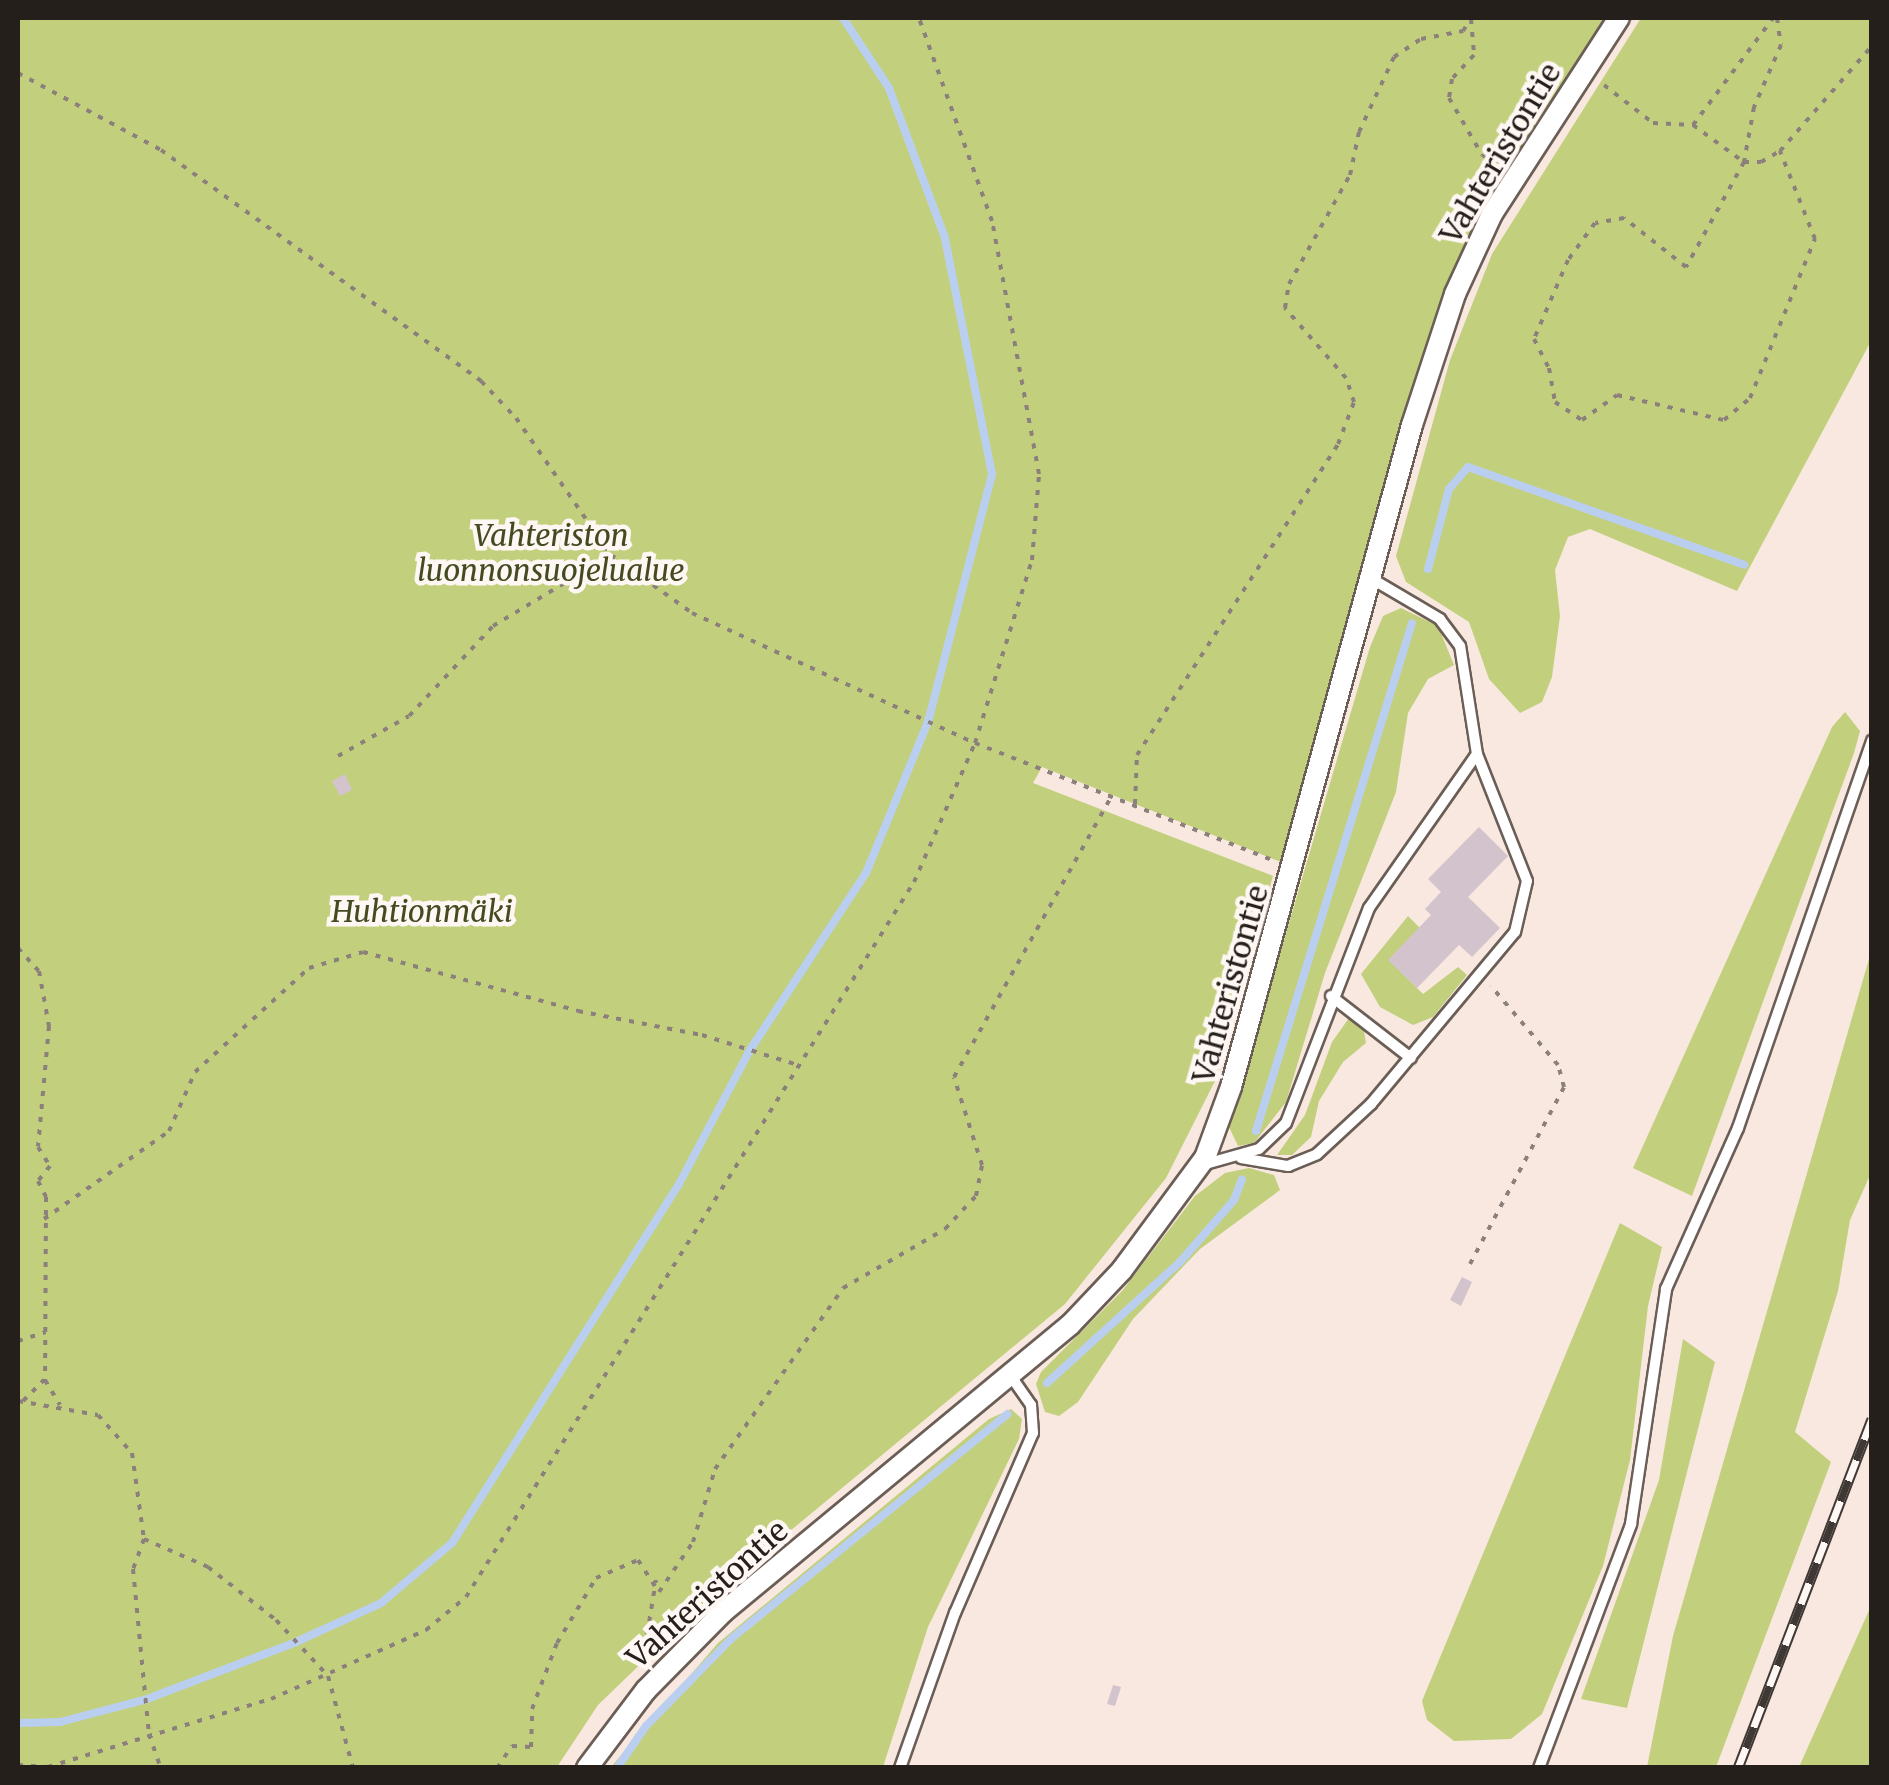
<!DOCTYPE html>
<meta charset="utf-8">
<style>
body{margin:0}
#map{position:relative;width:1889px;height:1785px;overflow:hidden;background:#f8e8df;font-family:Merriweather,serif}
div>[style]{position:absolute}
.green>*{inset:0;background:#c2d07d}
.stream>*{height:8px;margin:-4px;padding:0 4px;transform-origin:4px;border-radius:4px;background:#bacff0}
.building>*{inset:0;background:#d2c3cd}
.path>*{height:4px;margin-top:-2px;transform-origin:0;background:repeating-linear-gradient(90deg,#8b807b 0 5px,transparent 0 13px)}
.roads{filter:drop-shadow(2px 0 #6b5e56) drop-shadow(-2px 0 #6b5e56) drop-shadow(0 2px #6b5e56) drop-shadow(0 -2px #6b5e56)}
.service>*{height:10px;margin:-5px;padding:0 5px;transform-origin:5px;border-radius:5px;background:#fff}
.minor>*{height:20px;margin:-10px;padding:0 10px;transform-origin:10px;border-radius:10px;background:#fff}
.rail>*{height:11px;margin-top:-5.5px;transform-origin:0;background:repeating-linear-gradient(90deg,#fef7f3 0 22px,#3f3834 0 44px);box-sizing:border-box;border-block:2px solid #3f3834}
span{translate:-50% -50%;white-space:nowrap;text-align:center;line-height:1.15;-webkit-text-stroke:9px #fef7f3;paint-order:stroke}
.street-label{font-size:30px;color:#251f1c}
.park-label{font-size:30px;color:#444b21;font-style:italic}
.frame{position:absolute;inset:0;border:20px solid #251f1c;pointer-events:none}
</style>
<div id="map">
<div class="green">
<i style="clip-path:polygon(18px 18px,1610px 18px,1473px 228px,1436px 317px,1286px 864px,1042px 767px,1033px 783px,1273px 876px,1215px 1081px,1166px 1178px,1065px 1304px,710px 1597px,598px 1705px,557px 1767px,18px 1767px)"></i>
<i style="clip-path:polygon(1641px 18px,1871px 18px,1871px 341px,1737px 591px,1590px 529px,1568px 537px,1555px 570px,1560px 616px,1552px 677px,1542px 702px,1520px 713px,1489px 679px,1469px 622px,1406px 582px,1396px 556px,1450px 360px,1492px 254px)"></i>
<i style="clip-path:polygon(1401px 608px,1438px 626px,1454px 665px,1428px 679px,1408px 713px,1396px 792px,1325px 973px,1286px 1102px,1254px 1143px,1238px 1146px,1229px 1127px,1370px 647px,1383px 616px)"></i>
<i style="clip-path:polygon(1845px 712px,1860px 731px,1854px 753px,1692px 1196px,1633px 1168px,1832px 727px)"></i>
<i style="clip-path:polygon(1408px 916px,1420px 928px,1389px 960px,1423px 994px,1458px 967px,1467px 975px,1433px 1017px,1413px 1025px,1380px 1007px,1361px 974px)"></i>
<i style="clip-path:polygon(1871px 952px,1871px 1173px,1850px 1220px,1838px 1291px,1795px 1432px,1831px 1462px,1716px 1767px,1647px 1767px,1673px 1636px)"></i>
<i style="clip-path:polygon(1349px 1018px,1363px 1025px,1366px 1043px,1343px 1062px,1319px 1101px,1311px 1137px,1292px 1155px,1277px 1155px,1305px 1115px,1332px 1042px)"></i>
<i style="clip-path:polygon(1249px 1168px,1274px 1175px,1280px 1190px,1200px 1249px,1133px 1319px,1078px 1402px,1059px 1416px,1045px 1412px,1036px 1384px,1041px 1372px,1122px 1291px,1195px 1196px,1225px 1173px)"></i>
<i style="clip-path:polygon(1620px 1223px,1662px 1247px,1648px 1306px,1630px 1460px,1603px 1566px,1542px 1714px,1511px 1739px,1454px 1741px,1427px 1720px,1422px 1701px)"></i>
<i style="clip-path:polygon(1683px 1339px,1715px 1362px,1627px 1708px,1581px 1699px,1659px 1480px)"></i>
<i style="clip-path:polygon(1011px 1409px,1022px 1419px,1019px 1439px,928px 1627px,883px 1767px,611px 1767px,718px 1643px,989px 1419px)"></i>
<i style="clip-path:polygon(1871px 1606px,1871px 1767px,1799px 1767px)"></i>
</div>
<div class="stream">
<i style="left:1428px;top:569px;width:83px;rotate:-75.3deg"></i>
<i style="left:1449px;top:489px;width:29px;rotate:-49deg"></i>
<i style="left:1468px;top:467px;width:293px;rotate:19.5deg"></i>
<i style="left:1256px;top:1131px;width:531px;rotate:-72.93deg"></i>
<i style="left:1047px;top:1383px;width:180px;rotate:-42.3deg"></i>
<i style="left:1180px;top:1262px;width:82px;rotate:-48.9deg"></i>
<i style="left:1234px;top:1200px;width:22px;rotate:-69deg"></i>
<i style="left:18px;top:1723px;width:42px;rotate:-1.4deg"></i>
<i style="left:60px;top:1722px;width:90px;rotate:-14.8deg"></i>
<i style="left:147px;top:1699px;width:160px;rotate:-20.9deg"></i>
<i style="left:296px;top:1642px;width:94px;rotate:-24.6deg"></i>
<i style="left:381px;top:1603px;width:93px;rotate:-40.2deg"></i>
<i style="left:452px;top:1543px;width:425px;rotate:-57.7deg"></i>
<i style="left:679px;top:1184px;width:152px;rotate:-62.1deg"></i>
<i style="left:750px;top:1050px;width:212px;rotate:-56.8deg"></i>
<i style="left:866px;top:873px;width:163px;rotate:-67.7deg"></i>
<i style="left:928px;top:722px;width:256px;rotate:-75.5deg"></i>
<i style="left:992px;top:474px;width:241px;rotate:-101.3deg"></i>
<i style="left:945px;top:238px;width:160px;rotate:-110.5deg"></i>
<i style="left:889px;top:88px;width:84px;rotate:-123.3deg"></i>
<i style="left:617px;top:1768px;width:51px;rotate:-55.4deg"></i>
<i style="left:646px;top:1726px;width:123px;rotate:-45.7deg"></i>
<i style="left:732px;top:1638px;width:355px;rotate:-39.1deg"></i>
</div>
<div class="building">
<i style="clip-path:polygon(345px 774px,352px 790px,340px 796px,332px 781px)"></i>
<i style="clip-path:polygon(1479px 827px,1508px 856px,1468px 897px,1500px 928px,1472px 957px,1459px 945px,1417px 988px,1388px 960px,1431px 915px,1425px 909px,1441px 892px,1428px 879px)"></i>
<i style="clip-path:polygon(1462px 1277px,1472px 1282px,1461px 1306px,1450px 1300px)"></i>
<i style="clip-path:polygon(1113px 1685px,1121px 1687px,1115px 1706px,1107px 1704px)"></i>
</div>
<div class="path">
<i style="left:1777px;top:18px;width:27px;rotate:82deg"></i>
<i style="left:1781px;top:45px;width:68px;rotate:113.5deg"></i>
<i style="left:1754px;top:107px;width:56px;rotate:100.3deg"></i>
<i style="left:1744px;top:162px;width:120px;rotate:118.9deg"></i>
<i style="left:1686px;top:267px;width:79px;rotate:-141.7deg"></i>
<i style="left:1624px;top:218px;width:29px;rotate:170deg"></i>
<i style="left:1595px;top:223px;width:46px;rotate:126.1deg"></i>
<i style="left:1568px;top:260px;width:86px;rotate:113.3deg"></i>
<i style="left:1534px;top:339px;width:33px;rotate:63deg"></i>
<i style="left:1549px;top:368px;width:35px;rotate:80deg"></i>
<i style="left:1555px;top:402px;width:32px;rotate:34deg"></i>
<i style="left:1582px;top:420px;width:43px;rotate:-35.5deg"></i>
<i style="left:1617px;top:395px;width:110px;rotate:13.2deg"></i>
<i style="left:1724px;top:420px;width:34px;rotate:-40deg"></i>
<i style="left:1750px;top:398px;width:172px;rotate:-67.8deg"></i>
<i style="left:1815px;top:239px;width:95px;rotate:-111.7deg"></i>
<i style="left:1471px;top:19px;width:36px;rotate:85deg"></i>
<i style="left:1474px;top:55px;width:33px;rotate:133deg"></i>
<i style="left:1452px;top:79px;width:19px;rotate:99deg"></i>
<i style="left:1449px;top:98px;width:66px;rotate:59.9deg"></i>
<i style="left:1482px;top:155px;width:17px;rotate:25deg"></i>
<i style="left:18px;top:73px;width:162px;rotate:28.3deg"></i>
<i style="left:161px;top:150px;width:395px;rotate:35.8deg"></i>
<i style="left:481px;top:381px;width:51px;rotate:46.6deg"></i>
<i style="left:516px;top:418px;width:167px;rotate:55.3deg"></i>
<i style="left:611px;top:555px;width:100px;rotate:35.6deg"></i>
<i style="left:692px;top:613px;width:311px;rotate:24.7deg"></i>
<i style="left:975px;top:743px;width:319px;rotate:21.5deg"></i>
<i style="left:1604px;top:85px;width:62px;rotate:37.8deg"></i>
<i style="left:1653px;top:123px;width:40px;rotate:2.9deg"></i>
<i style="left:1693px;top:125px;width:63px;rotate:36deg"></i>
<i style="left:1744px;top:162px;width:17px"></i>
<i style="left:1761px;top:162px;width:22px;rotate:-30deg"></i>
<i style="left:1780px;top:151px;width:140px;rotate:-48.8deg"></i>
<i style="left:1693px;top:125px;width:134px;rotate:-53.2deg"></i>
<i style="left:338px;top:756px;width:81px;rotate:-29.4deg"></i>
<i style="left:409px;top:716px;width:123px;rotate:-47deg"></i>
<i style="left:493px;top:626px;width:138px;rotate:-31deg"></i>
<i style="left:1135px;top:804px;width:49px;rotate:-87.7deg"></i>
<i style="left:1137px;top:755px;width:370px;rotate:-57.1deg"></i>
<i style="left:1338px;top:444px;width:45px;rotate:-69.1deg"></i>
<i style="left:1354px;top:402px;width:25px;rotate:-108deg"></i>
<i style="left:1346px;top:378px;width:93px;rotate:-131.1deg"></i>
<i style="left:1285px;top:308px;width:24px;rotate:-81deg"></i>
<i style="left:1289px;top:284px;width:125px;rotate:-60.8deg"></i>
<i style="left:1350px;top:175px;width:44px;rotate:-78.2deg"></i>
<i style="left:1359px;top:132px;width:83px;rotate:-65deg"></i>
<i style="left:1394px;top:57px;width:32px;rotate:-34deg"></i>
<i style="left:1421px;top:39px;width:43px;rotate:-10.8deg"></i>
<i style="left:1463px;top:31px;width:15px;rotate:-58deg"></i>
<i style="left:18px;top:948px;width:31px;rotate:48deg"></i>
<i style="left:39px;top:971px;width:56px;rotate:79.7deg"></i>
<i style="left:49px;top:1026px;width:121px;rotate:95.2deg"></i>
<i style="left:38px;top:1147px;width:22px;rotate:58deg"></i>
<i style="left:50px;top:1166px;width:19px;rotate:129deg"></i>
<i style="left:38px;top:1181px;width:18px;rotate:63deg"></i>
<i style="left:46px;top:1197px;width:183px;rotate:90.3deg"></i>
<i style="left:45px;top:1380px;width:29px;rotate:59deg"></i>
<i style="left:44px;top:1219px;width:153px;rotate:-35.1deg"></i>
<i style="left:169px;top:1131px;width:64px;rotate:-66.2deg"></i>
<i style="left:195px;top:1072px;width:154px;rotate:-42.4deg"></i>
<i style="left:309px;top:968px;width:56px;rotate:-16.5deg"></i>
<i style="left:363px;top:952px;width:223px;rotate:15.3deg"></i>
<i style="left:578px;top:1011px;width:126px;rotate:11deg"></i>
<i style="left:702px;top:1035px;width:101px;rotate:17.4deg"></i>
<i style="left:1470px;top:1264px;width:200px;rotate:-62deg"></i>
<i style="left:1564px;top:1087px;width:23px;rotate:-105deg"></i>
<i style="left:1558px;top:1065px;width:104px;rotate:-130.3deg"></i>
<i style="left:18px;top:1341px;width:29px;rotate:-18deg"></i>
<i style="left:18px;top:1401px;width:81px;rotate:9.9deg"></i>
<i style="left:98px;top:1415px;width:51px;rotate:48.2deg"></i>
<i style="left:132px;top:1453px;width:87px;rotate:82.1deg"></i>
<i style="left:144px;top:1539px;width:70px;rotate:23.6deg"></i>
<i style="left:208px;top:1567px;width:86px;rotate:37.9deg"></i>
<i style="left:276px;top:1620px;width:76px;rotate:47.1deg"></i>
<i style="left:328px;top:1676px;width:95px;rotate:74.8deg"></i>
<i style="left:23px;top:1401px;width:30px;rotate:-45deg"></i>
<i style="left:144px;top:1539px;width:32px;rotate:110deg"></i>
<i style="left:133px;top:1569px;width:166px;rotate:84.5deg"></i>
<i style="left:149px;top:1734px;width:36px;rotate:71deg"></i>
<i style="left:643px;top:1660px;width:81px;rotate:-80.8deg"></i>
<i style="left:18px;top:1765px;width:30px;rotate:4deg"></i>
<i style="left:48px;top:1767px;width:233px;rotate:-17deg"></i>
<i style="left:271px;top:1699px;width:170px;rotate:-24deg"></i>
<i style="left:426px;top:1630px;width:52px;rotate:-39.5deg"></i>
<i style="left:466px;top:1597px;width:844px;rotate:-57.93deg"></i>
<i style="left:914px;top:882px;width:152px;rotate:-66.3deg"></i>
<i style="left:975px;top:743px;width:192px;rotate:-72.7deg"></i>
<i style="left:1032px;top:560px;width:86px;rotate:-85.3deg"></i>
<i style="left:1039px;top:474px;width:257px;rotate:-100.5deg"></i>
<i style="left:992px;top:221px;width:216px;rotate:-109.8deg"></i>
<i style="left:497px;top:1768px;width:27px;rotate:-56deg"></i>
<i style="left:512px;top:1746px;width:19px;rotate:3deg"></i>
<i style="left:531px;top:1747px;width:38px;rotate:-88deg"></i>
<i style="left:532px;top:1709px;width:71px;rotate:-69.3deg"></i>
<i style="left:557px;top:1643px;width:76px;rotate:-59deg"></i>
<i style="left:596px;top:1578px;width:46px;rotate:-23.2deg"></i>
<i style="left:638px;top:1560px;width:38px;rotate:57deg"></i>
<i style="left:659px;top:1592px;width:60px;rotate:-55.8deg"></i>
<i style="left:693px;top:1542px;width:76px;rotate:-73.2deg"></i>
<i style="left:715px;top:1469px;width:222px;rotate:-54.7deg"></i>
<i style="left:843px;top:1288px;width:118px;rotate:-30deg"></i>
<i style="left:945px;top:1229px;width:45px;rotate:-46.8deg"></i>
<i style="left:976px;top:1196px;width:32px;rotate:-79deg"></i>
<i style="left:982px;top:1165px;width:92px;rotate:-107.7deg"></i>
<i style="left:954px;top:1077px;width:321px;rotate:-60.7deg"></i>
</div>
<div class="roads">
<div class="service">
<i style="left:1331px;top:996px;width:101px;rotate:37.8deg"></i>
<i style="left:1241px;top:1158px;width:48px;rotate:9.7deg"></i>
<i style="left:1288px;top:1166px;width:31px;rotate:-22deg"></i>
<i style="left:1317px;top:1154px;width:74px;rotate:-42.8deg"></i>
<i style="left:1371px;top:1104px;width:224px;rotate:-50.1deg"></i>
<i style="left:1515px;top:932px;width:52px;rotate:-76.8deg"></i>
<i style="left:1527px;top:881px;width:136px;rotate:-111.5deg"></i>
<i style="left:1202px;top:1165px;width:59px;rotate:-15.7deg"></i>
<i style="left:1259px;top:1149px;width:37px;rotate:-44deg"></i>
<i style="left:1286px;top:1123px;width:230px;rotate:-68.9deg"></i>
<i style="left:1369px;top:908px;width:188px;rotate:-55deg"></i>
<i style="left:1477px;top:754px;width:109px;rotate:-98.9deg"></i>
<i style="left:1460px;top:646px;width:34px;rotate:-127deg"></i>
<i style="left:1440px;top:619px;width:79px;rotate:-149.5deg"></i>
<i style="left:900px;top:1768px;width:164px;rotate:-70.5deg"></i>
<i style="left:955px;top:1613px;width:196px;rotate:-66.6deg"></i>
<i style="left:1033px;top:1433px;width:28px;rotate:-94deg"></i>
<i style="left:1031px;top:1405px;width:33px;rotate:-125deg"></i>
<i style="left:1539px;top:1768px;width:261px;rotate:-69.3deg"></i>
<i style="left:1631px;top:1524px;width:238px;rotate:-81.5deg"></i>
<i style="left:1666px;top:1289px;width:176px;rotate:-65.9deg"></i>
<i style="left:1738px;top:1128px;width:410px;rotate:-70.9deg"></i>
</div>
<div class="minor">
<i style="left:587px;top:1768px;width:98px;rotate:-52.9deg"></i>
<i style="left:646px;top:1690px;width:110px;rotate:-45.4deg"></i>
<i style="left:723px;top:1612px;width:450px;rotate:-39.6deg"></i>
<i style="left:1070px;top:1325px;width:76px;rotate:-46.6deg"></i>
<i style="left:1122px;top:1270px;width:139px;rotate:-53.5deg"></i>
<i style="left:1205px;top:1158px;width:76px;rotate:-69.9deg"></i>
<i style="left:1231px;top:1087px;width:686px;rotate:-74.71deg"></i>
<i style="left:1412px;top:425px;width:138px;rotate:-71.8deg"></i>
<i style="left:1455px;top:294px;width:88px;rotate:-65.2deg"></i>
<i style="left:1492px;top:214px;width:234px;rotate:-57.1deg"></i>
</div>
</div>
<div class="rail">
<i style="left:1738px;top:1768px;width:374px;rotate:-69deg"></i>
</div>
<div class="street-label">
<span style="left:1500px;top:153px;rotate:-59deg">Vahteristontie</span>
<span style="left:1230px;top:984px;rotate:-74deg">Vahteristontie</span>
<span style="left:707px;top:1594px;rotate:-42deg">Vahteristontie</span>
</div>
<div class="park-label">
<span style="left:551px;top:552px">Vahteriston<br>luonnonsuojelualue</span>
<span style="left:422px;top:911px">Huhtionmäki</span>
</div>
<div class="frame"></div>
</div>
